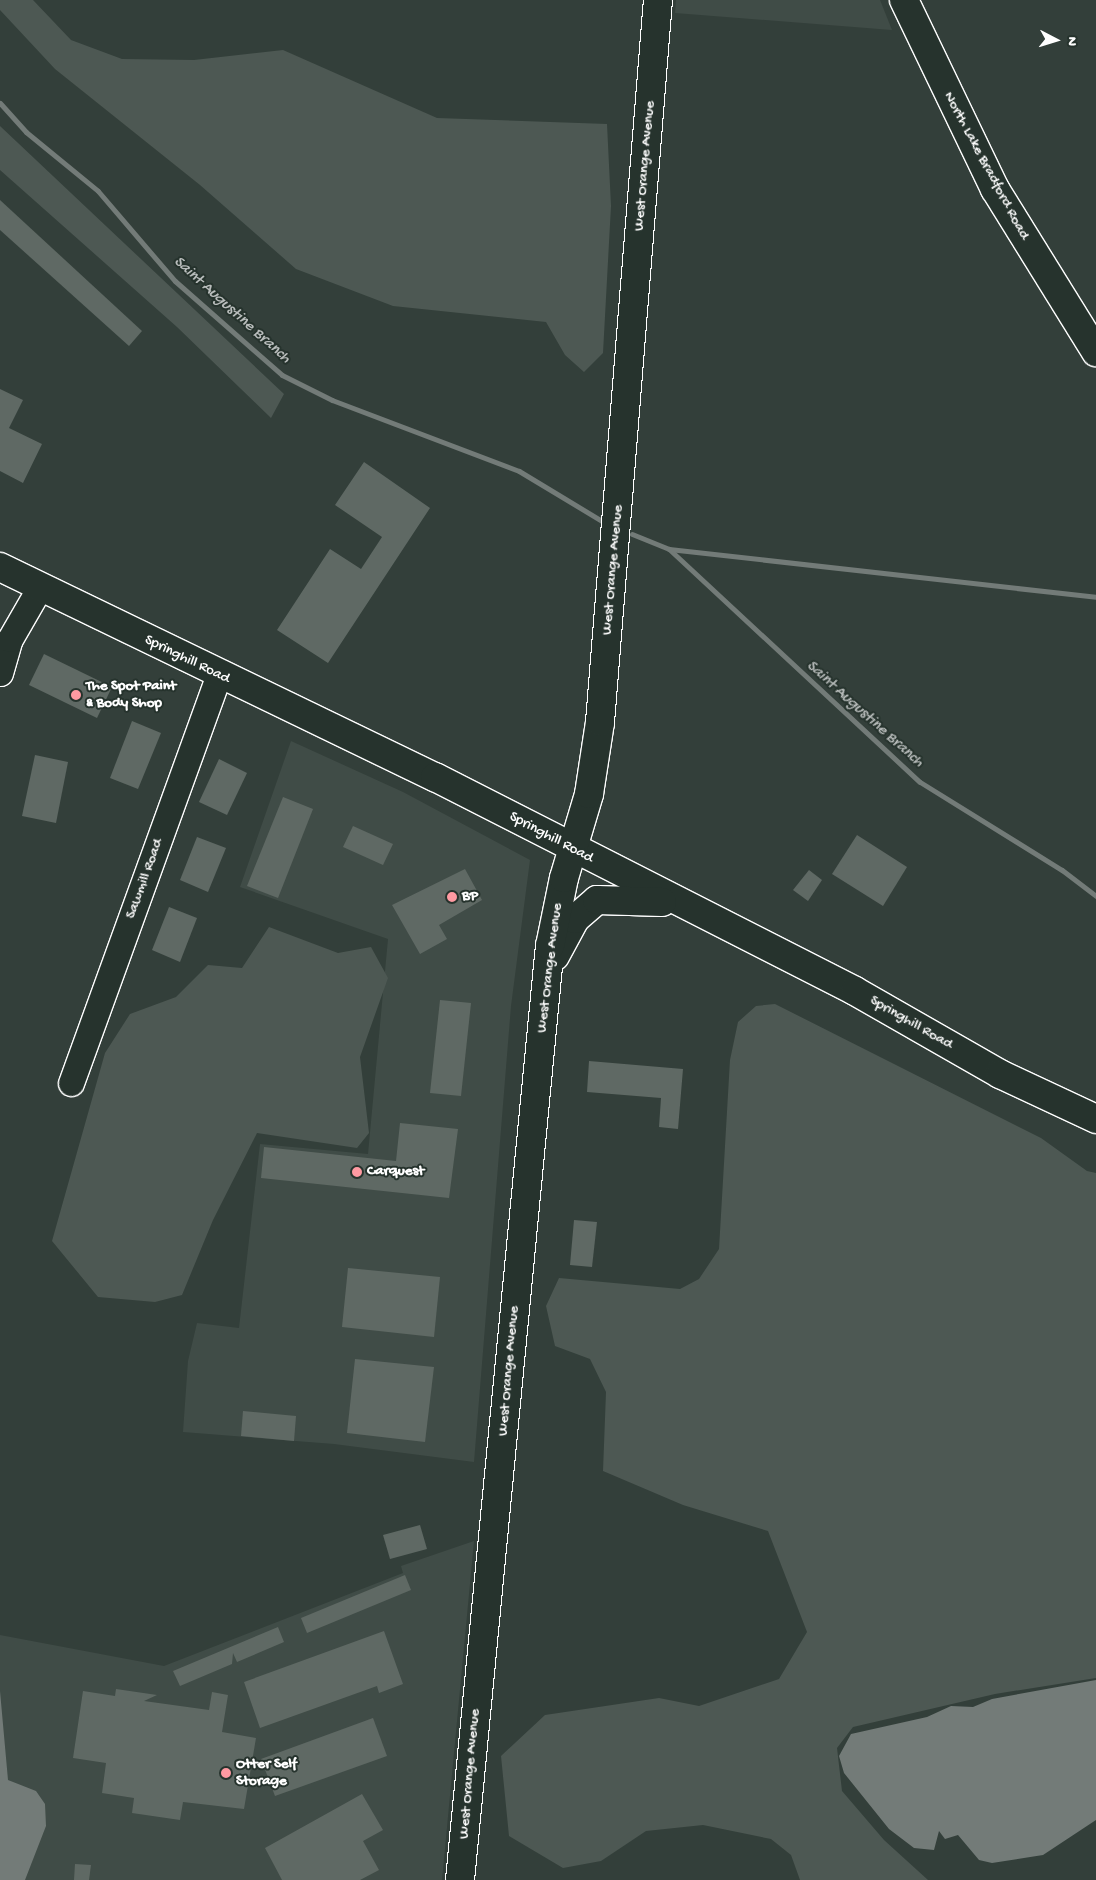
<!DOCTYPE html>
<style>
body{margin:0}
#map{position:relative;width:1096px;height:1880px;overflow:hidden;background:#333f3a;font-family:"Gochi Hand",sans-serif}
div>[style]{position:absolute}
.built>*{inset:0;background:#404c47}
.green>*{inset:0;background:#4d5853}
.water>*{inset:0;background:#737b78}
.stream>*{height:5px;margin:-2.5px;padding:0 2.5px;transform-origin:2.5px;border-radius:2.5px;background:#737b78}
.building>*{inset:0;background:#5f6964}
.roads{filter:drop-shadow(1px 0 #fff) drop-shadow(-1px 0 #fff) drop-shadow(0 1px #fff) drop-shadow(0 -1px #fff)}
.minor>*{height:25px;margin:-12.5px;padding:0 12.5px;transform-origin:12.5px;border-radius:12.5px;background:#26332d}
.major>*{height:28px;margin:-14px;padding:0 14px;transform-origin:14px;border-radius:14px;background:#26332d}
.dots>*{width:14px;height:14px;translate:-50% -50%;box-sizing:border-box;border:2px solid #26332d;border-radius:50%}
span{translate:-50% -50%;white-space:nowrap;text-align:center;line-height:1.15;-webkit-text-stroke:4px #26332d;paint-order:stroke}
.street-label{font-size:15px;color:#fff}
.poi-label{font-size:15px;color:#fff;font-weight:700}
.left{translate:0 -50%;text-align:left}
.water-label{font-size:16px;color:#b9bdbc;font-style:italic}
.north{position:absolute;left:1031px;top:15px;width:50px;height:50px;-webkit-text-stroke:4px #26332d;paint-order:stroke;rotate:95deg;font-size:14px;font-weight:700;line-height:20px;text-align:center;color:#fff}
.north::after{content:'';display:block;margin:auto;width:18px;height:22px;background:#fff;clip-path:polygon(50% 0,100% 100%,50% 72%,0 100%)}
</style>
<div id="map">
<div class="built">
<i style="clip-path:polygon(676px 0,880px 0,892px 30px,675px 13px)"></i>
<i style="clip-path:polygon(291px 741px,403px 792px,530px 860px,511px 1006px,474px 1462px,334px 1444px,183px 1432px,188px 1361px,197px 1323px,239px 1328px,260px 1144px,368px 1154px,388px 939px,240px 887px)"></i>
<i style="clip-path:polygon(474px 1541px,442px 1880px,0 1880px,0 1635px,164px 1666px,403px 1573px,401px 1566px)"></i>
</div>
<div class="green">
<i style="clip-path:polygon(0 0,33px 0,71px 40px,122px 59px,194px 60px,283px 50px,437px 118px,607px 124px,611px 206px,603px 353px,584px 372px,565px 355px,546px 322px,393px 306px,296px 269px,200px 185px,55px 69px,0 10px)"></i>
<i style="clip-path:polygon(0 126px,284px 394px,271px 418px,177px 327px,0 170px)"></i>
<i style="clip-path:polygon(269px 927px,338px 953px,371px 947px,388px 978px,360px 1057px,369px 1133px,357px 1148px,257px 1133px,213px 1220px,182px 1295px,155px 1302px,98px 1297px,52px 1241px,105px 1053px,130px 1014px,176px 997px,208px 965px,242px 968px)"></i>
<i style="clip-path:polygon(775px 1004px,1041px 1138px,1087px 1171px,1096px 1173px,1096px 1678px,995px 1694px,853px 1727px,837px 1748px,842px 1791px,884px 1840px,928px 1880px,800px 1880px,791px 1855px,771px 1839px,703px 1825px,646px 1831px,601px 1861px,563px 1868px,509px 1836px,501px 1756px,545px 1715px,659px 1698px,699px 1706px,779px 1679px,807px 1632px,768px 1531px,683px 1505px,603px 1471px,606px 1392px,590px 1359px,555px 1346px,546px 1306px,559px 1278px,680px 1289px,699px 1279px,719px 1249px,730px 1060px,738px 1022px,756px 1006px)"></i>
</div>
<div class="water">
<i style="clip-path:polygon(1096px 1680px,1096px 1820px,1043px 1855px,992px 1863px,979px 1860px,958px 1835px,945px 1839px,939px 1831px,934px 1850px,914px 1848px,889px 1829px,844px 1773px,839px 1756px,851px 1734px,927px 1717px,951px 1706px,973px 1707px,992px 1699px)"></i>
<i style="clip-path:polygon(0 1691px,8px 1780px,36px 1791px,45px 1804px,46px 1826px,25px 1880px,0 1880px)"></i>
</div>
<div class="stream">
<i style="left:0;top:103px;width:39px;rotate:48deg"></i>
<i style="left:26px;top:132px;width:93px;rotate:39.3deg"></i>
<i style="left:98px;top:191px;width:118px;rotate:49.5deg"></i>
<i style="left:175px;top:281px;width:142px;rotate:41.3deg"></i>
<i style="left:282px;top:375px;width:56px;rotate:26.6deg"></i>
<i style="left:332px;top:400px;width:200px;rotate:20.8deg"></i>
<i style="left:519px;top:471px;width:97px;rotate:31.1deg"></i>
<i style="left:632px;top:534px;width:40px;rotate:22deg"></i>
<i style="left:669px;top:549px;width:342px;rotate:42.9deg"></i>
<i style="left:920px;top:782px;width:167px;rotate:31.8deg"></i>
<i style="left:1062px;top:870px;width:43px;rotate:37.4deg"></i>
<i style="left:669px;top:549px;width:430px;rotate:6.4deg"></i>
</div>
<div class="building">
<i style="clip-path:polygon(0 200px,142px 331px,129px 346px,0 230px)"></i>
<i style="clip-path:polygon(0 389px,23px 400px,9px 428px,42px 444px,23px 483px,0 471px)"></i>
<i style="clip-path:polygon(364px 462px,430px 508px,328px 663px,277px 630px,330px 549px,361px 569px,382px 537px,335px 505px)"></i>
<i style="clip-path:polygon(44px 654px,112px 687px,97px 718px,29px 685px)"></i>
<i style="clip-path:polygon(132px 721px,161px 733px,138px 789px,110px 778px)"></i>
<i style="clip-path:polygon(35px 755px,68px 762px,56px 823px,22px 816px)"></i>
<i style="clip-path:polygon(219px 759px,247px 773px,227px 815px,199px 802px)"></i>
<i style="clip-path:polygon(283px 797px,313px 809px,278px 898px,247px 886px)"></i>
<i style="clip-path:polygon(353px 826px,393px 844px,383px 865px,343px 847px)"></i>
<i style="clip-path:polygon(857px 835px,907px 867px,883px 906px,832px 874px)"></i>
<i style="clip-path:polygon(197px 837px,226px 848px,208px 892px,180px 880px)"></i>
<i style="clip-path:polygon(465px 869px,482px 900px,439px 925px,447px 939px,420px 954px,392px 905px)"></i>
<i style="clip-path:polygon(809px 870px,822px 880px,808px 901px,793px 890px)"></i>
<i style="clip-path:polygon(169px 907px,197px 918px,180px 962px,152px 950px)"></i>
<i style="clip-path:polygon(440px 1000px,471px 1003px,461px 1096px,430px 1093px)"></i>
<i style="clip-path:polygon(589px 1061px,683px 1069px,678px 1129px,659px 1127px,661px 1098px,587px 1092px)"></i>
<i style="clip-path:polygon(400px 1123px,458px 1129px,449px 1198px,261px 1178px,264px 1147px,396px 1161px)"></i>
<i style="clip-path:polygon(574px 1220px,597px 1222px,592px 1267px,570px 1265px)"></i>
<i style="clip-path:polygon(348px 1268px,440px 1277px,434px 1337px,342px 1327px)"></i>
<i style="clip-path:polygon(355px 1359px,434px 1367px,425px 1442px,347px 1433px)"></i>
<i style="clip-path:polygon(243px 1411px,296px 1416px,294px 1441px,241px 1436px)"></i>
<i style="clip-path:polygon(420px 1525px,427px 1549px,390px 1559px,383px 1535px)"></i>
<i style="clip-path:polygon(405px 1575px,411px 1590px,307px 1633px,301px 1618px)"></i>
<i style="clip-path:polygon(278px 1627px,284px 1642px,237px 1662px,233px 1653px,232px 1664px,180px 1686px,173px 1671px)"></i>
<i style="clip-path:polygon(384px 1631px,403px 1684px,379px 1693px,377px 1686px,260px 1728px,244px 1682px)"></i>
<i style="clip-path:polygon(116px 1689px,157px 1695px,144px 1701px,209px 1710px,212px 1692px,228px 1695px,222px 1732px,256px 1738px,244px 1809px,183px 1802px,180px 1820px,132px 1813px,134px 1798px,102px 1793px,106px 1763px,73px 1758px,83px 1691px,115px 1696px)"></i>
<i style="clip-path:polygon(373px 1718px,387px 1756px,275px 1796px,261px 1759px)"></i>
<i style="clip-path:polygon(362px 1794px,383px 1830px,363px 1841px,379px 1870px,360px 1880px,282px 1880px,265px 1848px)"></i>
<i style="clip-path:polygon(75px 1864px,91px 1865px,89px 1880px,74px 1880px)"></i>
</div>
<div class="roads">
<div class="minor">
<i style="left:0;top:673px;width:35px;rotate:-74deg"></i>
<i style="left:10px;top:639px;width:60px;rotate:-60deg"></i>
<i style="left:71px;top:1083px;width:434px;rotate:-70.1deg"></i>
</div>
<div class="major">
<i style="left:904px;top:0;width:210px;rotate:64.3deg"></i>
<i style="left:995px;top:189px;width:192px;rotate:58.2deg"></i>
<i style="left:0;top:567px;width:483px;rotate:25.8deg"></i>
<i style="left:435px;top:777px;width:471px;rotate:27deg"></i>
<i style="left:855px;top:991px;width:167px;rotate:29.8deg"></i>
<i style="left:1000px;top:1074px;width:106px;rotate:25.1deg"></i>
<i style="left:555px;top:956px;width:42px;rotate:-61.6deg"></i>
<i style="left:575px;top:919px;width:29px;rotate:-41deg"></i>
<i style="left:597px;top:900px;width:65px;rotate:1.8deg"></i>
<i style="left:460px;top:1880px;width:938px;rotate:-84.5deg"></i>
<i style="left:550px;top:946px;width:69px;rotate:-78.4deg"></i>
<i style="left:564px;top:878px;width:88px;rotate:-73.4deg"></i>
<i style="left:589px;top:794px;width:73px;rotate:-81.3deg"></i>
<i style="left:600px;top:722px;width:724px;rotate:-85.41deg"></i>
</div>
</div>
<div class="dots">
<i style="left:76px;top:695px;background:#ff9aa2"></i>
<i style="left:452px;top:897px;background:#ff9aa2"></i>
<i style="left:357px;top:1172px;background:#ff9aa2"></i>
<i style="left:226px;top:1773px;background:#ff9aa2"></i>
</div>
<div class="street-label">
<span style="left:645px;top:166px;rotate:-85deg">West Orange Avenue</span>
<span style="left:986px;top:166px;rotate:62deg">North Lake Bradford Road</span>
<span style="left:613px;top:570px;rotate:-85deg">West Orange Avenue</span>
<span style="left:187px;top:660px;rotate:26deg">Springhill Road</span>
<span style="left:551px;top:838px;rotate:28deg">Springhill Road</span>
<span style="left:145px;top:879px;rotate:-70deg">Sawmill Road</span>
<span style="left:550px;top:968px;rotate:-83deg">West Orange Avenue</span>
<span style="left:911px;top:1023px;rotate:30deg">Springhill Road</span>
<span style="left:509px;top:1371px;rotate:-85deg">West Orange Avenue</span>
<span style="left:470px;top:1774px;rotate:-85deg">West Orange Avenue</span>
</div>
<div class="poi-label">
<span class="left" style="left:86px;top:695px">The Spot Paint<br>&amp; Body Shop</span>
<span class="left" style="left:462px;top:897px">BP</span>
<span class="left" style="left:367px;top:1172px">Carquest</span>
<span class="left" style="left:236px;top:1773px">Otter Self<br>Storage</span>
</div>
<div class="water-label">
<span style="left:231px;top:311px;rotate:42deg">Saint Augustine Branch</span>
<span style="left:864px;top:715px;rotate:42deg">Saint Augustine Branch</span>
</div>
<div class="north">N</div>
</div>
